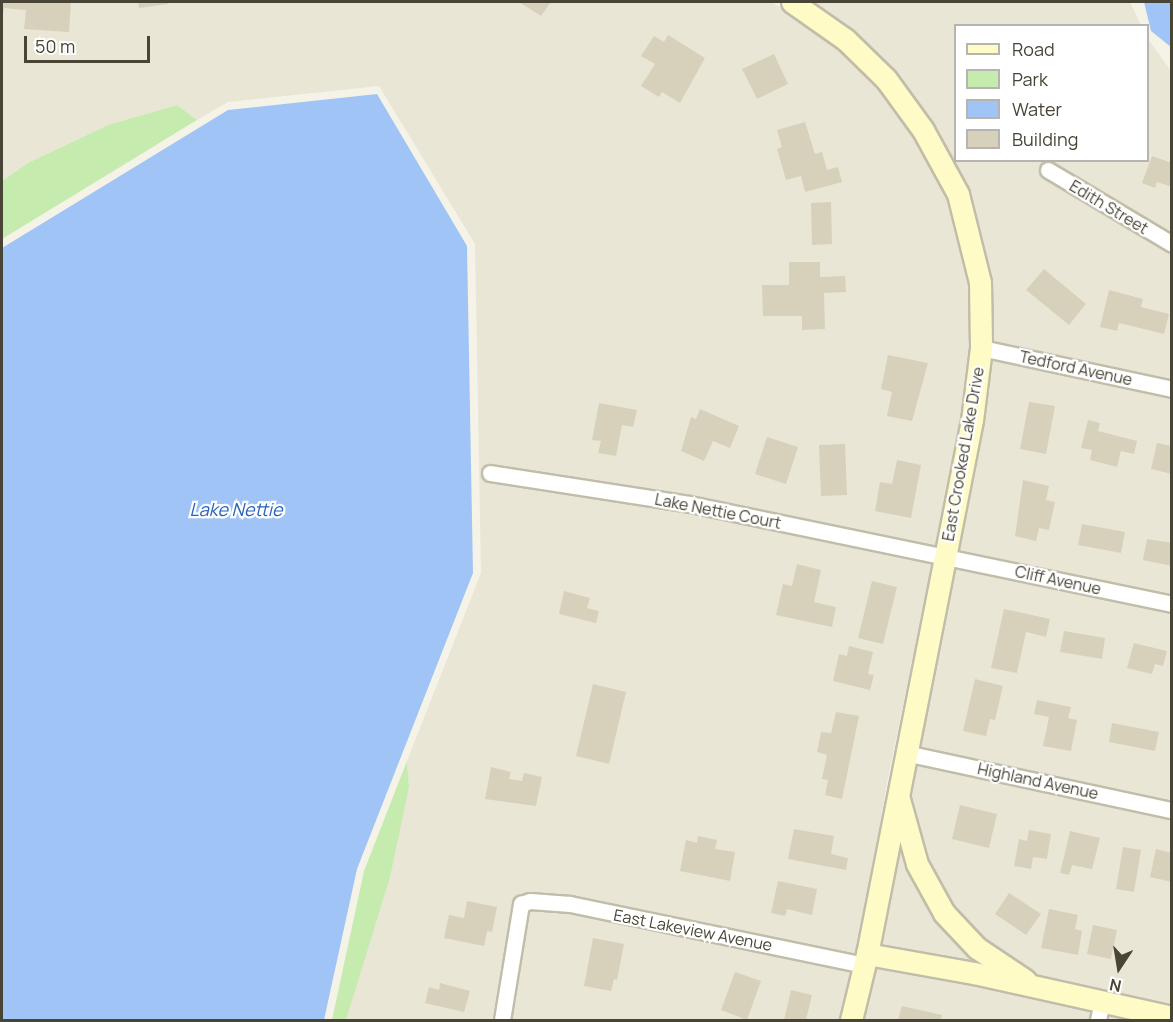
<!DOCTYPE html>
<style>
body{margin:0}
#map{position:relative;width:1173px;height:1022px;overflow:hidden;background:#f5f3e7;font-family:Manrope,sans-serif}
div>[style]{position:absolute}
.residential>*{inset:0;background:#e9e6d5}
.green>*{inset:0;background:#c5ebae}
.water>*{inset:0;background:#a0c4f5}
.building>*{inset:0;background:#d7d1bc}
.roads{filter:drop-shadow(2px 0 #c1bda9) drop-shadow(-2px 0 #c1bda9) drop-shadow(0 2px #c1bda9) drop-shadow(0 -2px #c1bda9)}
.street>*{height:15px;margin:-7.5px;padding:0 7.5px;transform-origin:7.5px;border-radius:7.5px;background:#fff}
.secondary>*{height:21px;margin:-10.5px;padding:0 10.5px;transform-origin:10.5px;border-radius:10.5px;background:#fffbc7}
span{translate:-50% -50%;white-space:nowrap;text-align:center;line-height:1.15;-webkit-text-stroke:4.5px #fff;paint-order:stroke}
.street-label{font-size:16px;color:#484436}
.water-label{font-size:18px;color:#2864bb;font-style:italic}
.frame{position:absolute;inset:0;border:3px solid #484436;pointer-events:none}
.legend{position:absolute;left:954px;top:24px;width:195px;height:138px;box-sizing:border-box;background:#fff;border:2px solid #b6b4af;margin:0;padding:8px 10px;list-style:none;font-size:18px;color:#484436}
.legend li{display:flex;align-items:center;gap:12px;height:30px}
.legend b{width:30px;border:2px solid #b6b4af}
.north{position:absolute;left:1089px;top:938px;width:60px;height:60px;-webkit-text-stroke:4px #fff;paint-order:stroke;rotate:192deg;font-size:16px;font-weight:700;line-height:24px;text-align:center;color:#484436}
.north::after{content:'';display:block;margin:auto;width:21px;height:27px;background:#484436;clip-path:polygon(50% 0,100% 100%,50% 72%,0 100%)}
.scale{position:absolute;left:24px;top:36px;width:126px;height:27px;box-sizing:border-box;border:3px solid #484436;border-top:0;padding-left:8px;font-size:18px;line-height:21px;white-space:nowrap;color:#484436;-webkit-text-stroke:4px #fff;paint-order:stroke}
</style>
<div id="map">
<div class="residential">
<i style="clip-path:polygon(2px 2px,772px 2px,840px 48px,879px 86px,916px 136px,950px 199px,972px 284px,971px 372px,887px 783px,859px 953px,842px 1020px,346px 1020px,409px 787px,407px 761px,481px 573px,475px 244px,379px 86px,228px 102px,197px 120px,177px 105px,108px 125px,28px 163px,2px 181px)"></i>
<i style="clip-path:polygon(809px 2px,1130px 2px,1141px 25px,956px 26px,956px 160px,1148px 160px,1148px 39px,1171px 71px,1171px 1007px,1039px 978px,982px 940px,950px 907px,925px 860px,906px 789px,981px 422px,966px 191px)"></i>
<i style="clip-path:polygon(898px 831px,909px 868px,937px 920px,958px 944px,987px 966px,878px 946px)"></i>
<i style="clip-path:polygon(873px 965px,972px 983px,1144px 1020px,860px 1020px)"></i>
</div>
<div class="green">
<i style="clip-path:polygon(177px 105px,197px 120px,2px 239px,2px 181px,28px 163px,108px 125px)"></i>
<i style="clip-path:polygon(407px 761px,409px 787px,390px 877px,346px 1020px,332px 1020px,364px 871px)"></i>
</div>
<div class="water">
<i style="clip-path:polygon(1144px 2px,1171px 2px,1171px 47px,1151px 31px)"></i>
<i style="clip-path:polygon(377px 94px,467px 246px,473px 573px,357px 869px,324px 1020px,2px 1020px,2px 248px,228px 110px)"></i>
</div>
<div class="building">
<i style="clip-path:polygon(2px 2px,71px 2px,69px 32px,24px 29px,26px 10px,4px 8px,2px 21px)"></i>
<i style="clip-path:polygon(138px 2px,168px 2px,168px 4px,139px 8px)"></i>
<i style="clip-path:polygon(519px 2px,551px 2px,541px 16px)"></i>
<i style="clip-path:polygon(668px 35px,705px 58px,680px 103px,662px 92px,659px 97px,641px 86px,655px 64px,641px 56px,654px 36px,664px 42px)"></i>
<i style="clip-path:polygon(774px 54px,788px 84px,757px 99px,742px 69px)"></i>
<i style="clip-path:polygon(805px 122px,815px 154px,822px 152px,827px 170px,838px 167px,842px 182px,805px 192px,801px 176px,786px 180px,777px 149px,782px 147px,777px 130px)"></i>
<i style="clip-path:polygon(1152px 156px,1172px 163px,1172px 187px,1157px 182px,1155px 188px,1142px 183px)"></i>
<i style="clip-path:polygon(831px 202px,832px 244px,812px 245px,811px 203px)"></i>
<i style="clip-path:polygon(789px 262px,820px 262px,820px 277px,845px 276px,846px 292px,824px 293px,825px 329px,802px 330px,802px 316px,763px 316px,762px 285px,789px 285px)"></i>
<i style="clip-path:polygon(1044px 269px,1086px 304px,1069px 325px,1026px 290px)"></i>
<i style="clip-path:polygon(1109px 290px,1143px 299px,1141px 307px,1169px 314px,1164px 334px,1119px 323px,1117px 331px,1100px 327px)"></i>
<i style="clip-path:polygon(888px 355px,928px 363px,912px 421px,887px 416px,892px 392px,881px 389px)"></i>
<i style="clip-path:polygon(1029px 402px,1055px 406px,1046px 454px,1020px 449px)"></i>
<i style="clip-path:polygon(599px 403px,637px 410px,633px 427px,622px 425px,616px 456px,598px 453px,601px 441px,592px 440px)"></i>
<i style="clip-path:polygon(700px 409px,739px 426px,730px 448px,713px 441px,704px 461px,681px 451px,691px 417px,696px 419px)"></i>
<i style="clip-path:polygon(1088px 420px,1100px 423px,1098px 431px,1137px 441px,1134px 454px,1121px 451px,1117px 467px,1090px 460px,1092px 450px,1081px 448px)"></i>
<i style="clip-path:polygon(767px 437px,798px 447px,786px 484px,755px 474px)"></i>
<i style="clip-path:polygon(1157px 443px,1172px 446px,1172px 474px,1151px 469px)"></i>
<i style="clip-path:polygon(845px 444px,847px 495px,821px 496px,819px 445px)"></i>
<i style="clip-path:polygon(897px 460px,921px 465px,911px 518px,875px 511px,880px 482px,892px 484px)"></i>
<i style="clip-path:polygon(1023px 480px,1049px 486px,1046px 500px,1055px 502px,1049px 530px,1039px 528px,1036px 541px,1015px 536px)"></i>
<i style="clip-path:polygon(1082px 524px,1125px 532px,1121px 553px,1078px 545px)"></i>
<i style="clip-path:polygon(1147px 539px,1172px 543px,1172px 566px,1143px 560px)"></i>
<i style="clip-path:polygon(797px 564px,821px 570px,814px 602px,836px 607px,832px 627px,776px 615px,783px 584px,792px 586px)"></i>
<i style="clip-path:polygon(872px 581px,897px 587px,883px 644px,858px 638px)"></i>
<i style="clip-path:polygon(564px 591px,590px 598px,587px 608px,599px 611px,596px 623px,559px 614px)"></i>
<i style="clip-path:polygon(1004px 609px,1050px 619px,1046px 637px,1026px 632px,1017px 673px,991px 668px)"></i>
<i style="clip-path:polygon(1064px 631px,1105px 638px,1102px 659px,1060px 652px)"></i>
<i style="clip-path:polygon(1134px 643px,1167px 651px,1163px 666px,1155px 664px,1152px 674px,1127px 668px)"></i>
<i style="clip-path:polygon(849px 646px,873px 652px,868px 674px,874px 675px,870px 690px,833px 681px,839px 654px,847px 656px)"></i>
<i style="clip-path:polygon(975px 679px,1003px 686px,995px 720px,990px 719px,986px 736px,963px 731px)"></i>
<i style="clip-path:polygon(593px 684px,626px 692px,609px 764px,576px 756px)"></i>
<i style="clip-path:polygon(1037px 700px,1071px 707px,1068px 718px,1077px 720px,1071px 751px,1043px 746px,1049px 717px,1034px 714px)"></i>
<i style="clip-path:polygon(836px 712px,859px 716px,842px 799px,825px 795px,828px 780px,822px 779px,827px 755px,817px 752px,821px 732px,831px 733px)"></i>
<i style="clip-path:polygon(1112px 723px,1159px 732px,1155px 751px,1109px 742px)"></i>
<i style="clip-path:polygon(491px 767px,511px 772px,509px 779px,522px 781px,524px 773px,542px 777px,536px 806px,485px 799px)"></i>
<i style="clip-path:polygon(960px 805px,997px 814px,989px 848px,952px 839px)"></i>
<i style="clip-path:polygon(794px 829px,834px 836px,831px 854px,848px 858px,846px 870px,788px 859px)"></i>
<i style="clip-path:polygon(1029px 830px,1051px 834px,1047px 859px,1033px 857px,1031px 869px,1014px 866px,1019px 839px,1027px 841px)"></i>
<i style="clip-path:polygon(1070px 831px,1100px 838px,1092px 869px,1072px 865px,1069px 875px,1060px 873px)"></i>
<i style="clip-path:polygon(698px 836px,717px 840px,715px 849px,735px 852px,730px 881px,680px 871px,686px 840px,697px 843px)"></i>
<i style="clip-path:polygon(1123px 847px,1141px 850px,1134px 892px,1116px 889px)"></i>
<i style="clip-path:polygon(1156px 849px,1172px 853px,1172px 882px,1150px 877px)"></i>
<i style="clip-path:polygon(778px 881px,817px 889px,812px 915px,787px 909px,785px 916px,771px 913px)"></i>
<i style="clip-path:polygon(1009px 893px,1041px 914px,1026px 935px,995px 914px)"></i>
<i style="clip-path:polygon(467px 901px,497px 907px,492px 932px,487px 931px,484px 946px,444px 938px,449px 915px,464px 918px)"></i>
<i style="clip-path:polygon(1049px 909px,1078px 915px,1075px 929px,1082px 931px,1078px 955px,1041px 948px)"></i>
<i style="clip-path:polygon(1093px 925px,1117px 930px,1111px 959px,1087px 954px)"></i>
<i style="clip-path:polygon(593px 938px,624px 944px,617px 980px,614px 979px,611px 991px,584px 986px)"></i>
<i style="clip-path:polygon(735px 972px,761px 981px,747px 1020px,721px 1010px)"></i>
<i style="clip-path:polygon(440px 983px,470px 991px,464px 1012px,425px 1003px,429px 987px,439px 990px)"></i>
<i style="clip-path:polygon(791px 990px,812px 995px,806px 1020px,784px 1020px)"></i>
<i style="clip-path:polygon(902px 1006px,942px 1015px,941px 1020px,898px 1020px)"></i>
</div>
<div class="roads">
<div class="street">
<i style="left:1048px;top:170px;width:144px;rotate:30.8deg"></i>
<i style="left:981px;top:348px;width:195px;rotate:12.1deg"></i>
<i style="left:490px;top:473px;width:202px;rotate:8.8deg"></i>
<i style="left:690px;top:504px;width:492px;rotate:11.7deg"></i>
<i style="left:905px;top:753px;width:273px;rotate:12.1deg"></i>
<i style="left:502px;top:1020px;width:118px;rotate:-80.7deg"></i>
<i style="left:521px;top:904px;width:9px;rotate:-18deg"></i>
<i style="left:530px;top:901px;width:40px;rotate:4.3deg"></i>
<i style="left:570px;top:904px;width:301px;rotate:11.7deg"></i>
<i style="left:1098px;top:1020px;width:19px;rotate:-78deg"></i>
</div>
<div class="secondary">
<i style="left:792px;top:2px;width:66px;rotate:35.1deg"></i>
<i style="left:846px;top:40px;width:56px;rotate:44.3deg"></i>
<i style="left:886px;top:79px;width:63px;rotate:54deg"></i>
<i style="left:923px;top:130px;width:73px;rotate:61.3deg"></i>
<i style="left:958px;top:194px;width:91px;rotate:76deg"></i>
<i style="left:980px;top:282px;width:66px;rotate:89.1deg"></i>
<i style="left:981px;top:348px;width:73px;rotate:97.1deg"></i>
<i style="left:972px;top:420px;width:544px;rotate:101.12deg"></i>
<i style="left:867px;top:954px;width:68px;rotate:103.6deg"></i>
<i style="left:899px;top:799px;width:67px;rotate:74.5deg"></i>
<i style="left:917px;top:864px;width:56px;rotate:61.1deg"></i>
<i style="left:944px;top:913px;width:48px;rotate:46.7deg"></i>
<i style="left:977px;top:948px;width:58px;rotate:33.7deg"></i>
<i style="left:867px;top:954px;width:109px;rotate:10.1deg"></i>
<i style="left:974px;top:973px;width:203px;rotate:12.5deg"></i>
</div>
</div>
<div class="street-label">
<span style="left:1109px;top:207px;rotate:31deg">Edith Street</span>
<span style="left:1076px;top:368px;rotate:12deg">Tedford Avenue</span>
<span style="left:963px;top:454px;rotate:-80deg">East Crooked Lake Drive</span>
<span style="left:718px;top:511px;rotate:11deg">Lake Nettie Court</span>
<span style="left:1058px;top:580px;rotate:12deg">Cliff Avenue</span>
<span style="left:1038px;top:781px;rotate:12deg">Highland Avenue</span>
<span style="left:693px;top:930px;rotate:11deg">East Lakeview Avenue</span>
</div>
<div class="water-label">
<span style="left:236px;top:509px">Lake Nettie</span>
</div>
<div class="frame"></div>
<ul class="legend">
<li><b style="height:8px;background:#fffbc7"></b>Road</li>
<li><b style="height:16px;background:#c5ebae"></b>Park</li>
<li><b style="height:16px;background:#a0c4f5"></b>Water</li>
<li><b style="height:16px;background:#d7d1bc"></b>Building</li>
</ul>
<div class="north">N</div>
<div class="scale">50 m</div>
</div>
